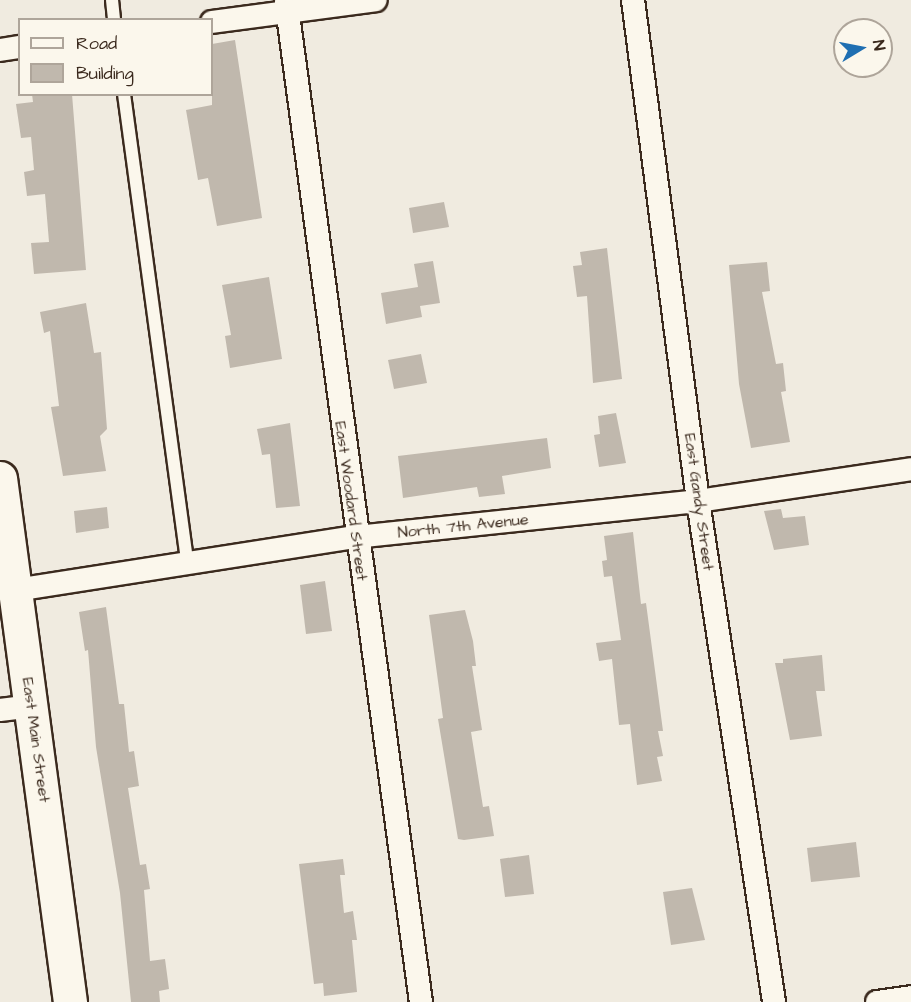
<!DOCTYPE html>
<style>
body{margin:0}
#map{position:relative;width:911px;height:1002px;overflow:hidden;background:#f0ebe0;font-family:"Architects Daughter",sans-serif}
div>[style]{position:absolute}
.building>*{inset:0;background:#c0b8ad}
.roads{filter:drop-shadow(2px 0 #3b2a1e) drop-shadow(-2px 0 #3b2a1e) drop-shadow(0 2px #3b2a1e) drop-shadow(0 -2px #3b2a1e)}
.lane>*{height:12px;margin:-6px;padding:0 6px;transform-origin:6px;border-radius:6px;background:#fbf7ec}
.street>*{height:22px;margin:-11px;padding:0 11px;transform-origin:11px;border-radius:11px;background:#fbf7ec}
.secondary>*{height:33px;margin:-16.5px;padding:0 16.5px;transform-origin:16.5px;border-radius:16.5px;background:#fbf7ec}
span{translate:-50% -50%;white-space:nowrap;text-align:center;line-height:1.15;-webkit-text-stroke:5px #fbf7ec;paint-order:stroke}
.street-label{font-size:16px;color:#3b2a1e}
.legend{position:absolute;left:18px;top:18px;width:195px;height:78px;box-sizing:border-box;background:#fbf7ec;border:2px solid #aea59a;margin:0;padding:8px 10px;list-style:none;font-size:18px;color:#3b2a1e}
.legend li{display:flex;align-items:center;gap:12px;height:30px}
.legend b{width:30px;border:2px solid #aea59a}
.north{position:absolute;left:833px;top:18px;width:60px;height:60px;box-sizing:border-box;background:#fbf7ec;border:2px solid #aea59a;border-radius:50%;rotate:80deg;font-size:16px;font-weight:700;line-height:24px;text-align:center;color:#3b2a1e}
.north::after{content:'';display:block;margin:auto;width:21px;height:27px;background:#1f6fb2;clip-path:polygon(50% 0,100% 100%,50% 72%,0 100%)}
</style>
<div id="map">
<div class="building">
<i style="clip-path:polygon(235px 40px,262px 218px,217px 226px,208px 178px,198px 180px,186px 110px,212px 105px,212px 44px)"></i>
<i style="clip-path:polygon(32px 94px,72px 94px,86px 270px,34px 274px,31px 243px,49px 242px,45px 194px,27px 196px,24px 172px,34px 170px,31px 137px,21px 138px,16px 104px,33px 102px)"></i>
<i style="clip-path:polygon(444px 202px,449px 227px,413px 233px,409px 208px)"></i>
<i style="clip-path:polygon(607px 248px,622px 379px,593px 383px,587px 296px,577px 297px,573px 266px,582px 265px,580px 252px)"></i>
<i style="clip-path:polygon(433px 261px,440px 303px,420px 306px,422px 317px,386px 324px,381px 293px,418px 287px,414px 264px)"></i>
<i style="clip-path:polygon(767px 262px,770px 291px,762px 292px,776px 364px,783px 363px,786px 391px,781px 392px,790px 442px,751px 448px,739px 384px,729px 265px)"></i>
<i style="clip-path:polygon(269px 277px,282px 359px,230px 368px,225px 336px,231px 335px,222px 285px)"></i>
<i style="clip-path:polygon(86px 303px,94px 353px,101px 352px,107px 429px,100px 436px,106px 471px,63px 476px,51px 407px,59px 406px,50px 331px,44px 333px,40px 312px)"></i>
<i style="clip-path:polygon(421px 354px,427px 383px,394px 389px,388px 360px)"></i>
<i style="clip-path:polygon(616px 413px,626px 463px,599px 467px,594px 435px,600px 434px,598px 416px)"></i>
<i style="clip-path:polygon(290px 423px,300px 506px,276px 508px,270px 454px,262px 455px,257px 429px)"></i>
<i style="clip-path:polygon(547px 438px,551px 468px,502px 476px,505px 494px,479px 497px,477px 487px,403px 498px,398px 456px)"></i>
<i style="clip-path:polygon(107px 507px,109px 528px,76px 533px,74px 511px)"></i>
<i style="clip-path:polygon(781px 509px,783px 518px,805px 516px,809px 545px,774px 550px,764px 511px)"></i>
<i style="clip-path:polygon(633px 532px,641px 604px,646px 603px,663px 731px,658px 731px,663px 756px,657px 757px,662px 781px,637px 785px,630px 724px,619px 725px,612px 659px,599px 661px,596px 643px,621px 640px,612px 576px,604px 577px,602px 561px,607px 560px,604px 536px)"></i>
<i style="clip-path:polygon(325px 581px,332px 631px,306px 634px,300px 585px)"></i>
<i style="clip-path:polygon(106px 607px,119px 704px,124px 704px,129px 752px,134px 751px,139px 786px,128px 788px,140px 865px,146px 864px,150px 889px,144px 890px,150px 961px,165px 959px,169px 989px,159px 991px,160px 1002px,131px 1002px,120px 893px,96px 747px,88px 650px,85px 651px,79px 612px)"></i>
<i style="clip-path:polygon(465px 610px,473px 641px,476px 666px,472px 666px,482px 730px,471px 732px,483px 807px,489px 806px,494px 836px,464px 840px,458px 839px,438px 719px,443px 718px,429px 615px)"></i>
<i style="clip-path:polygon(822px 655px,825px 691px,816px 691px,822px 736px,790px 740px,775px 663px,783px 663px,783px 659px)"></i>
<i style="clip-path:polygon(856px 842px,860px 877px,811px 882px,807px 848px)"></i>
<i style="clip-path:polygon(529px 855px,534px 894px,505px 897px,500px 859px)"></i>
<i style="clip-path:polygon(343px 859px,345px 875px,340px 875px,344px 913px,353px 911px,357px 940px,352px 940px,357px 992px,324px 996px,323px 983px,314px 984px,299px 864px)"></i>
<i style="clip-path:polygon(692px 888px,705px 940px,671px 945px,663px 892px)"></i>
</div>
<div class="roads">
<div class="lane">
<i style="left:112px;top:0;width:20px;rotate:84deg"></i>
<i style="left:124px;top:94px;width:473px;rotate:82.3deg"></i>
</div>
<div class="street">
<i style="left:286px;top:0;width:1011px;rotate:82.33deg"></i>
<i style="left:633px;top:0;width:505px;rotate:82.61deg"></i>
<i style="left:698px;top:501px;width:507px;rotate:81.37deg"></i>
<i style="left:212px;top:22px;width:165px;rotate:-7.6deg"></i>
<i style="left:0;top:50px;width:20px;rotate:-9deg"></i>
<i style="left:16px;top:590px;width:344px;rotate:-8.9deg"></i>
<i style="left:356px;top:537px;width:344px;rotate:-6deg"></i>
<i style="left:698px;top:501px;width:215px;rotate:-8.5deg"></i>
<i style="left:0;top:710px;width:31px;rotate:-7deg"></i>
<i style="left:877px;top:1002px;width:34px;rotate:-8deg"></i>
</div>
<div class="secondary">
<i style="left:0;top:478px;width:529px;rotate:82.39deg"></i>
</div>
</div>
<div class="street-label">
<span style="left:351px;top:501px;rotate:82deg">East Woodard Street</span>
<span style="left:699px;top:502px;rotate:82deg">East Gandy Street</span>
<span style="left:463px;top:526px;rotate:-6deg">North 7th Avenue</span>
<span style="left:36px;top:740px;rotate:82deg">East Main Street</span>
</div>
<ul class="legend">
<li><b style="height:8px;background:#fbf7ec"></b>Road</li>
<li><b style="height:16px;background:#c0b8ad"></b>Building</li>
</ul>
<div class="north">N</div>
</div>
